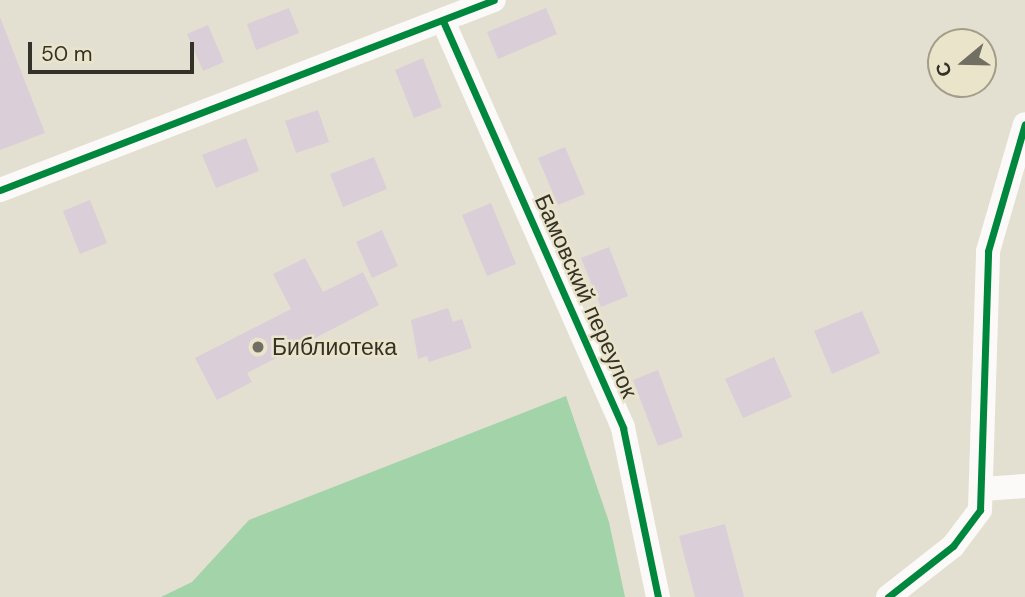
<!DOCTYPE html>
<meta charset="utf-8">
<style>
body{margin:0}
#map{position:relative;width:1025px;height:597px;overflow:hidden;background:#e3e0d1;font-family:"DM Sans",sans-serif}
div>[style]{position:absolute}
.forest>*{inset:0;background:#a2d3a9}
.building>*{inset:0;background:#daced8}
.minor>*{height:24px;margin:-12px;padding:0 12px;transform-origin:12px;border-radius:12px;background:#fbfaf8}
.cycleway>*{height:7px;margin:-3.5px;padding:0 3.5px;transform-origin:3.5px;border-radius:3.5px;background:#00873e}
.dots>*{width:19px;height:19px;translate:-50% -50%;box-sizing:border-box;border:4px solid #eae5ca;border-radius:50%}
span{translate:-50% -50%;white-space:nowrap;text-align:center;line-height:1.15;-webkit-text-stroke:5px #eae5ca;paint-order:stroke}
.street-label{font-size:23px;color:#343228}
.poi-label{font-size:23px;color:#343228}
.left{translate:0 -50%;text-align:left}
.north{position:absolute;left:927px;top:28px;width:70px;height:70px;box-sizing:border-box;background:#eae5ca;border:2px solid #a19d89;border-radius:50%;rotate:251deg;font-size:19px;font-weight:700;line-height:28px;text-align:center;color:#343228}
.north::after{content:'';display:block;margin:auto;width:24px;height:32px;background:#716f63;clip-path:polygon(50% 0,100% 100%,50% 72%,0 100%)}
.scale{position:absolute;left:28px;top:42px;width:166px;height:32px;box-sizing:border-box;border:4px solid #343228;border-top:0;padding-left:9px;font-size:21px;line-height:24px;white-space:nowrap;color:#343228;-webkit-text-stroke:5px #eae5ca;paint-order:stroke}
</style>
<div id="map">
<div class="forest">
<i style="clip-path:polygon(566px 396px,609px 522px,625px 597px,161px 597px,192px 582px,249px 520px)"></i>
</div>
<div class="building">
<i style="clip-path:polygon(289px 8px,299px 33px,256px 50px,247px 24px)"></i>
<i style="clip-path:polygon(546px 8px,557px 34px,498px 59px,487px 32px)"></i>
<i style="clip-path:polygon(0 17px,45px 133px,0 150px)"></i>
<i style="clip-path:polygon(208px 25px,224px 62px,203px 71px,187px 34px)"></i>
<i style="clip-path:polygon(423px 58px,442px 107px,414px 118px,395px 70px)"></i>
<i style="clip-path:polygon(318px 110px,329px 142px,296px 153px,285px 121px)"></i>
<i style="clip-path:polygon(246px 138px,259px 171px,216px 188px,202px 155px)"></i>
<i style="clip-path:polygon(565px 147px,585px 194px,558px 205px,538px 158px)"></i>
<i style="clip-path:polygon(374px 157px,387px 189px,343px 207px,330px 174px)"></i>
<i style="clip-path:polygon(90px 200px,107px 243px,80px 254px,63px 211px)"></i>
<i style="clip-path:polygon(491px 203px,516px 264px,487px 276px,462px 215px)"></i>
<i style="clip-path:polygon(382px 230px,398px 266px,372px 278px,356px 242px)"></i>
<i style="clip-path:polygon(609px 247px,628px 296px,601px 307px,581px 258px)"></i>
<i style="clip-path:polygon(305px 258px,323px 292px,363px 272px,379px 305px,247px 373px,252px 382px,217px 400px,195px 358px,291px 309px,273px 274px)"></i>
<i style="clip-path:polygon(448px 308px,453px 322px,462px 319px,472px 348px,429px 362px,427px 356px,418px 359px,411px 320px)"></i>
<i style="clip-path:polygon(862px 311px,880px 353px,832px 374px,814px 331px)"></i>
<i style="clip-path:polygon(774px 357px,792px 397px,743px 418px,725px 379px)"></i>
<i style="clip-path:polygon(658px 370px,683px 437px,658px 446px,633px 380px)"></i>
<i style="clip-path:polygon(725px 524px,744px 597px,695px 597px,679px 536px)"></i>
</div>
<div class="minor">
<i style="left:443px;top:21px;width:445px;rotate:66.1deg"></i>
<i style="left:623px;top:428px;width:173px;rotate:78.3deg"></i>
<i style="left:0;top:190px;width:529px;rotate:-21.04deg"></i>
<i style="left:984px;top:489px;width:41px;rotate:-4.2deg"></i>
<i style="left:888px;top:597px;width:83px;rotate:-38.1deg"></i>
<i style="left:953px;top:546px;width:45px;rotate:-53.1deg"></i>
<i style="left:980px;top:510px;width:259px;rotate:-88.2deg"></i>
<i style="left:988px;top:251px;width:132px;rotate:-73.8deg"></i>
</div>
<div class="cycleway">
<i style="left:443px;top:21px;width:445px;rotate:66.1deg"></i>
<i style="left:623px;top:428px;width:173px;rotate:78.3deg"></i>
<i style="left:0;top:190px;width:529px;rotate:-21.04deg"></i>
<i style="left:888px;top:597px;width:83px;rotate:-38.1deg"></i>
<i style="left:953px;top:546px;width:45px;rotate:-53.1deg"></i>
<i style="left:980px;top:510px;width:259px;rotate:-88.2deg"></i>
<i style="left:988px;top:251px;width:132px;rotate:-73.8deg"></i>
</div>
<div class="dots">
<i style="left:258px;top:347px;background:#716f63"></i>
</div>
<div class="street-label">
<span style="left:586px;top:296px;rotate:66deg">Бамовский переулок</span>
</div>
<div class="poi-label">
<span class="left" style="left:272px;top:347px">Библиотека</span>
</div>
<div class="north">С</div>
<div class="scale">50 m</div>
</div>
